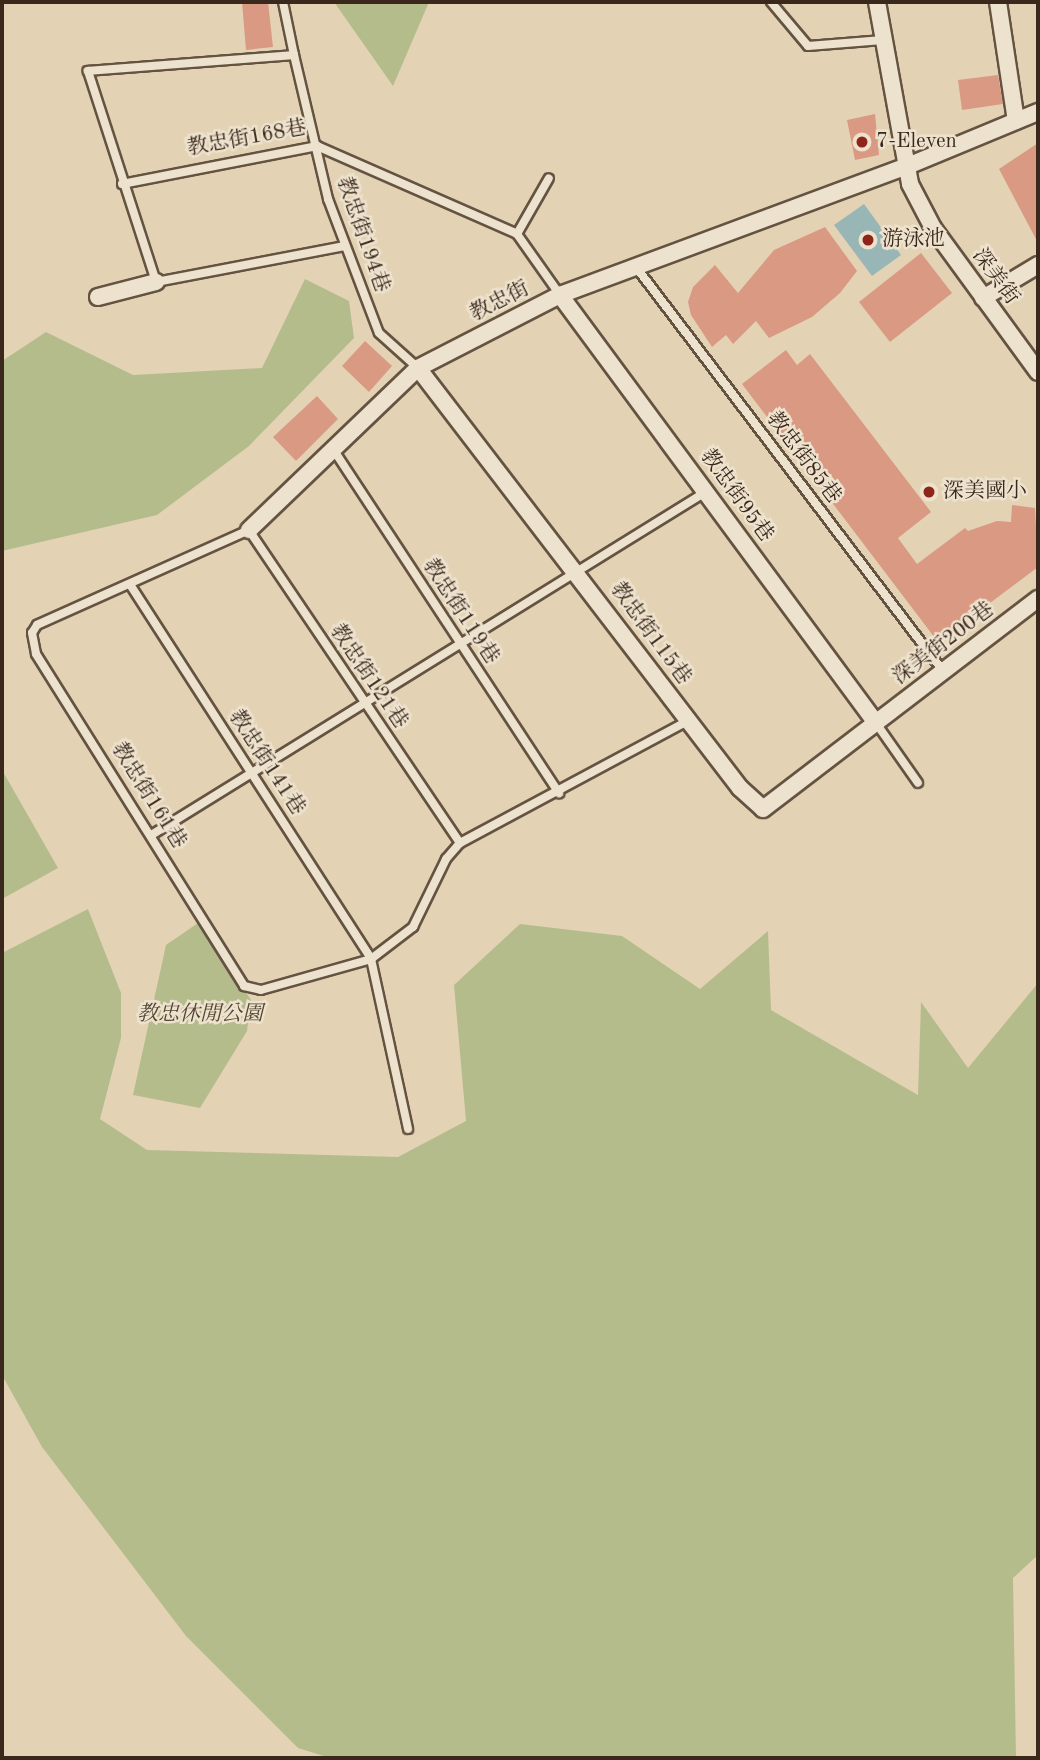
<!DOCTYPE html>
<meta charset="utf-8">
<style>
body{margin:0}
#map{position:relative;width:1040px;height:1760px;overflow:hidden;background:#e3d3b4;font-family:"Old Standard TT","Noto Serif TC",serif}
div>[style]{position:absolute}
.green>*{inset:0;background:#b5bc8c}
.water>*{inset:0;background:#99b6b7}
.building>*{inset:0;background:#d99983}
.roads{filter:drop-shadow(2px 0 #655342) drop-shadow(-2px 0 #655342) drop-shadow(0 2px #655342) drop-shadow(0 -2px #655342)}
.service>*{height:8px;margin:-4px;padding:0 4px;transform-origin:4px;border-radius:4px;background:#ede2ce}
.minor>*{height:16px;margin:-8px;padding:0 8px;transform-origin:8px;border-radius:8px;background:#ede2ce}
.dots>*{width:19px;height:19px;translate:-50% -50%;box-sizing:border-box;border:4px solid #ede2ce;border-radius:50%}
span{translate:-50% -50%;white-space:nowrap;text-align:center;line-height:1.15;-webkit-text-stroke:5px #ede2ce;paint-order:stroke}
.street-label{font-size:21px;color:#3b281c}
.poi-label{font-size:21px;color:#3b281c}
.left{translate:0 -50%;text-align:left}
.park-label{font-size:21px;color:#534632;font-style:italic}
.frame{position:absolute;inset:0;border:4px solid #3b281c;pointer-events:none}
</style>
<div id="map">
<div class="green">
<i style="clip-path:polygon(334px 2px,429px 2px,393px 86px)"></i>
<i style="clip-path:polygon(305px 279px,349px 301px,354px 338px,249px 446px,157px 515px,2px 551px,2px 361px,46px 332px,133px 375px,262px 368px)"></i>
<i style="clip-path:polygon(2px 770px,58px 868px,2px 899px)"></i>
<i style="clip-path:polygon(88px 909px,121px 993px,121px 1038px,100px 1119px,147px 1150px,398px 1157px,466px 1121px,454px 985px,520px 924px,622px 936px,700px 989px,768px 931px,771px 1010px,918px 1095px,921px 1002px,968px 1068px,1038px 983px,1038px 1555px,1013px 1578px,1016px 1758px,330px 1758px,298px 1748px,186px 1636px,42px 1447px,2px 1375px,2px 953px)"></i>
<i style="clip-path:polygon(198px 923px,251px 1000px,247px 1031px,200px 1108px,133px 1095px,166px 945px)"></i>
</div>
<div class="water">
<i style="clip-path:polygon(864px 204px,901px 255px,872px 276px,834px 225px)"></i>
</div>
<div class="building">
<i style="clip-path:polygon(242px 2px,268px 2px,273px 47px,246px 50px)"></i>
<i style="clip-path:polygon(998px 75px,1003px 104px,962px 110px,958px 80px)"></i>
<i style="clip-path:polygon(875px 114px,879px 155px,855px 160px,847px 120px)"></i>
<i style="clip-path:polygon(1038px 143px,1038px 243px,999px 169px)"></i>
<i style="clip-path:polygon(825px 227px,857px 271px,840px 293px,812px 317px,769px 338px,756px 321px,733px 344px,726px 335px,712px 347px,691px 315px,688px 302px,693px 287px,715px 265px,738px 293px,774px 250px)"></i>
<i style="clip-path:polygon(921px 253px,952px 293px,890px 342px,859px 302px)"></i>
<i style="clip-path:polygon(365px 341px,392px 366px,369px 392px,342px 366px)"></i>
<i style="clip-path:polygon(786px 350px,797px 365px,810px 354px,931px 512px,898px 538px,917px 564px,965px 528px,968px 531px,997px 521px,1011px 522px,1012px 505px,1035px 508px,1038px 567px,938px 642px,742px 384px)"></i>
<i style="clip-path:polygon(317px 396px,338px 419px,296px 461px,273px 437px)"></i>
</div>
<div class="roads">
<div class="service">
<i style="left:283px;top:2px;width:54px;rotate:78.3deg"></i>
<i style="left:294px;top:55px;width:207px;rotate:175.6deg"></i>
<i style="left:88px;top:71px;width:222px;rotate:72.1deg"></i>
<i style="left:156px;top:282px;width:192px;rotate:-10.8deg"></i>
<i style="left:771px;top:2px;width:57px;rotate:49.9deg"></i>
<i style="left:808px;top:46px;width:75px;rotate:-4.6deg"></i>
<i style="left:294px;top:55px;width:148px;rotate:76.7deg"></i>
<i style="left:328px;top:199px;width:143px;rotate:69.2deg"></i>
<i style="left:379px;top:333px;width:52px;rotate:41.9deg"></i>
<i style="left:122px;top:184px;width:199px;rotate:-11deg"></i>
<i style="left:317px;top:146px;width:219px;rotate:23.7deg"></i>
<i style="left:517px;top:234px;width:75px;rotate:54.8deg"></i>
<i style="left:517px;top:234px;width:64px;rotate:-60.3deg"></i>
<i style="left:636px;top:267px;width:507px;rotate:52.77deg"></i>
<i style="left:333px;top:449px;width:412px;rotate:56.7deg"></i>
<i style="left:131px;top:586px;width:444px;rotate:57.2deg"></i>
<i style="left:371px;top:959px;width:174px;rotate:77.7deg"></i>
<i style="left:876px;top:723px;width:73px;rotate:55deg"></i>
<i style="left:153px;top:834px;width:652px;rotate:-31.76deg"></i>
<i style="left:460px;top:843px;width:377px;rotate:-124deg"></i>
<i style="left:249px;top:530px;width:232px;rotate:155.9deg"></i>
<i style="left:37px;top:625px;width:9px;rotate:122deg"></i>
<i style="left:32px;top:633px;width:21px;rotate:79deg"></i>
<i style="left:36px;top:654px;width:392px;rotate:57.9deg"></i>
<i style="left:244px;top:986px;width:17px;rotate:13deg"></i>
<i style="left:261px;top:990px;width:114px;rotate:-15.7deg"></i>
<i style="left:371px;top:959px;width:53px;rotate:-37.3deg"></i>
<i style="left:413px;top:927px;width:76px;rotate:-64.1deg"></i>
<i style="left:446px;top:859px;width:21px;rotate:-49deg"></i>
<i style="left:460px;top:843px;width:259px;rotate:-28.2deg"></i>
</div>
<div class="minor">
<i style="left:877px;top:2px;width:185px;rotate:79.7deg"></i>
<i style="left:910px;top:184px;width:50px;rotate:62.4deg"></i>
<i style="left:933px;top:228px;width:178px;rotate:53.9deg"></i>
<i style="left:998px;top:2px;width:120px;rotate:81.4deg"></i>
<i style="left:560px;top:295px;width:532px;rotate:53.56deg"></i>
<i style="left:98px;top:297px;width:60px;rotate:-14.5deg"></i>
<i style="left:983px;top:298px;width:64px;rotate:-31deg"></i>
<i style="left:418px;top:368px;width:529px;rotate:52.52deg"></i>
<i style="left:740px;top:788px;width:31px;rotate:42deg"></i>
<i style="left:763px;top:809px;width:346px;rotate:-37.4deg"></i>
<i style="left:249px;top:530px;width:234px;rotate:-43.8deg"></i>
<i style="left:418px;top:368px;width:160px;rotate:-27.2deg"></i>
<i style="left:560px;top:295px;width:368px;rotate:-20.4deg"></i>
<i style="left:905px;top:167px;width:144px;rotate:-22.5deg"></i>
</div>
</div>
<div class="dots">
<i style="left:862px;top:142px;background:#8f2418"></i>
<i style="left:868px;top:240px;background:#8f2418"></i>
<i style="left:929px;top:492px;background:#8f2418"></i>
</div>
<div class="street-label">
<span style="left:247px;top:139px;rotate:-10deg">教忠街168巷</span>
<span style="left:362px;top:235px;rotate:71deg">教忠街194巷</span>
<span style="left:995px;top:277px;rotate:54deg">深美街</span>
<span style="left:500px;top:302px;rotate:-27deg">教忠街</span>
<span style="left:803px;top:458px;rotate:53deg">教忠街85巷</span>
<span style="left:736px;top:496px;rotate:54deg">教忠街95巷</span>
<span style="left:460px;top:612px;rotate:57deg">教忠街119巷</span>
<span style="left:650px;top:634px;rotate:54deg">教忠街115巷</span>
<span style="left:944px;top:644px;rotate:-37deg">深美街200巷</span>
<span style="left:368px;top:677px;rotate:56deg">教忠街121巷</span>
<span style="left:266px;top:763px;rotate:57deg">教忠街141巷</span>
<span style="left:148px;top:796px;rotate:58deg">教忠街161巷</span>
</div>
<div class="poi-label">
<span class="left" style="left:876px;top:142px">7-Eleven</span>
<span class="left" style="left:882px;top:240px">游泳池</span>
<span class="left" style="left:943px;top:492px">深美國小</span>
</div>
<div class="park-label">
<span style="left:200px;top:1015px">教忠休閒公園</span>
</div>
<div class="frame"></div>
</div>
